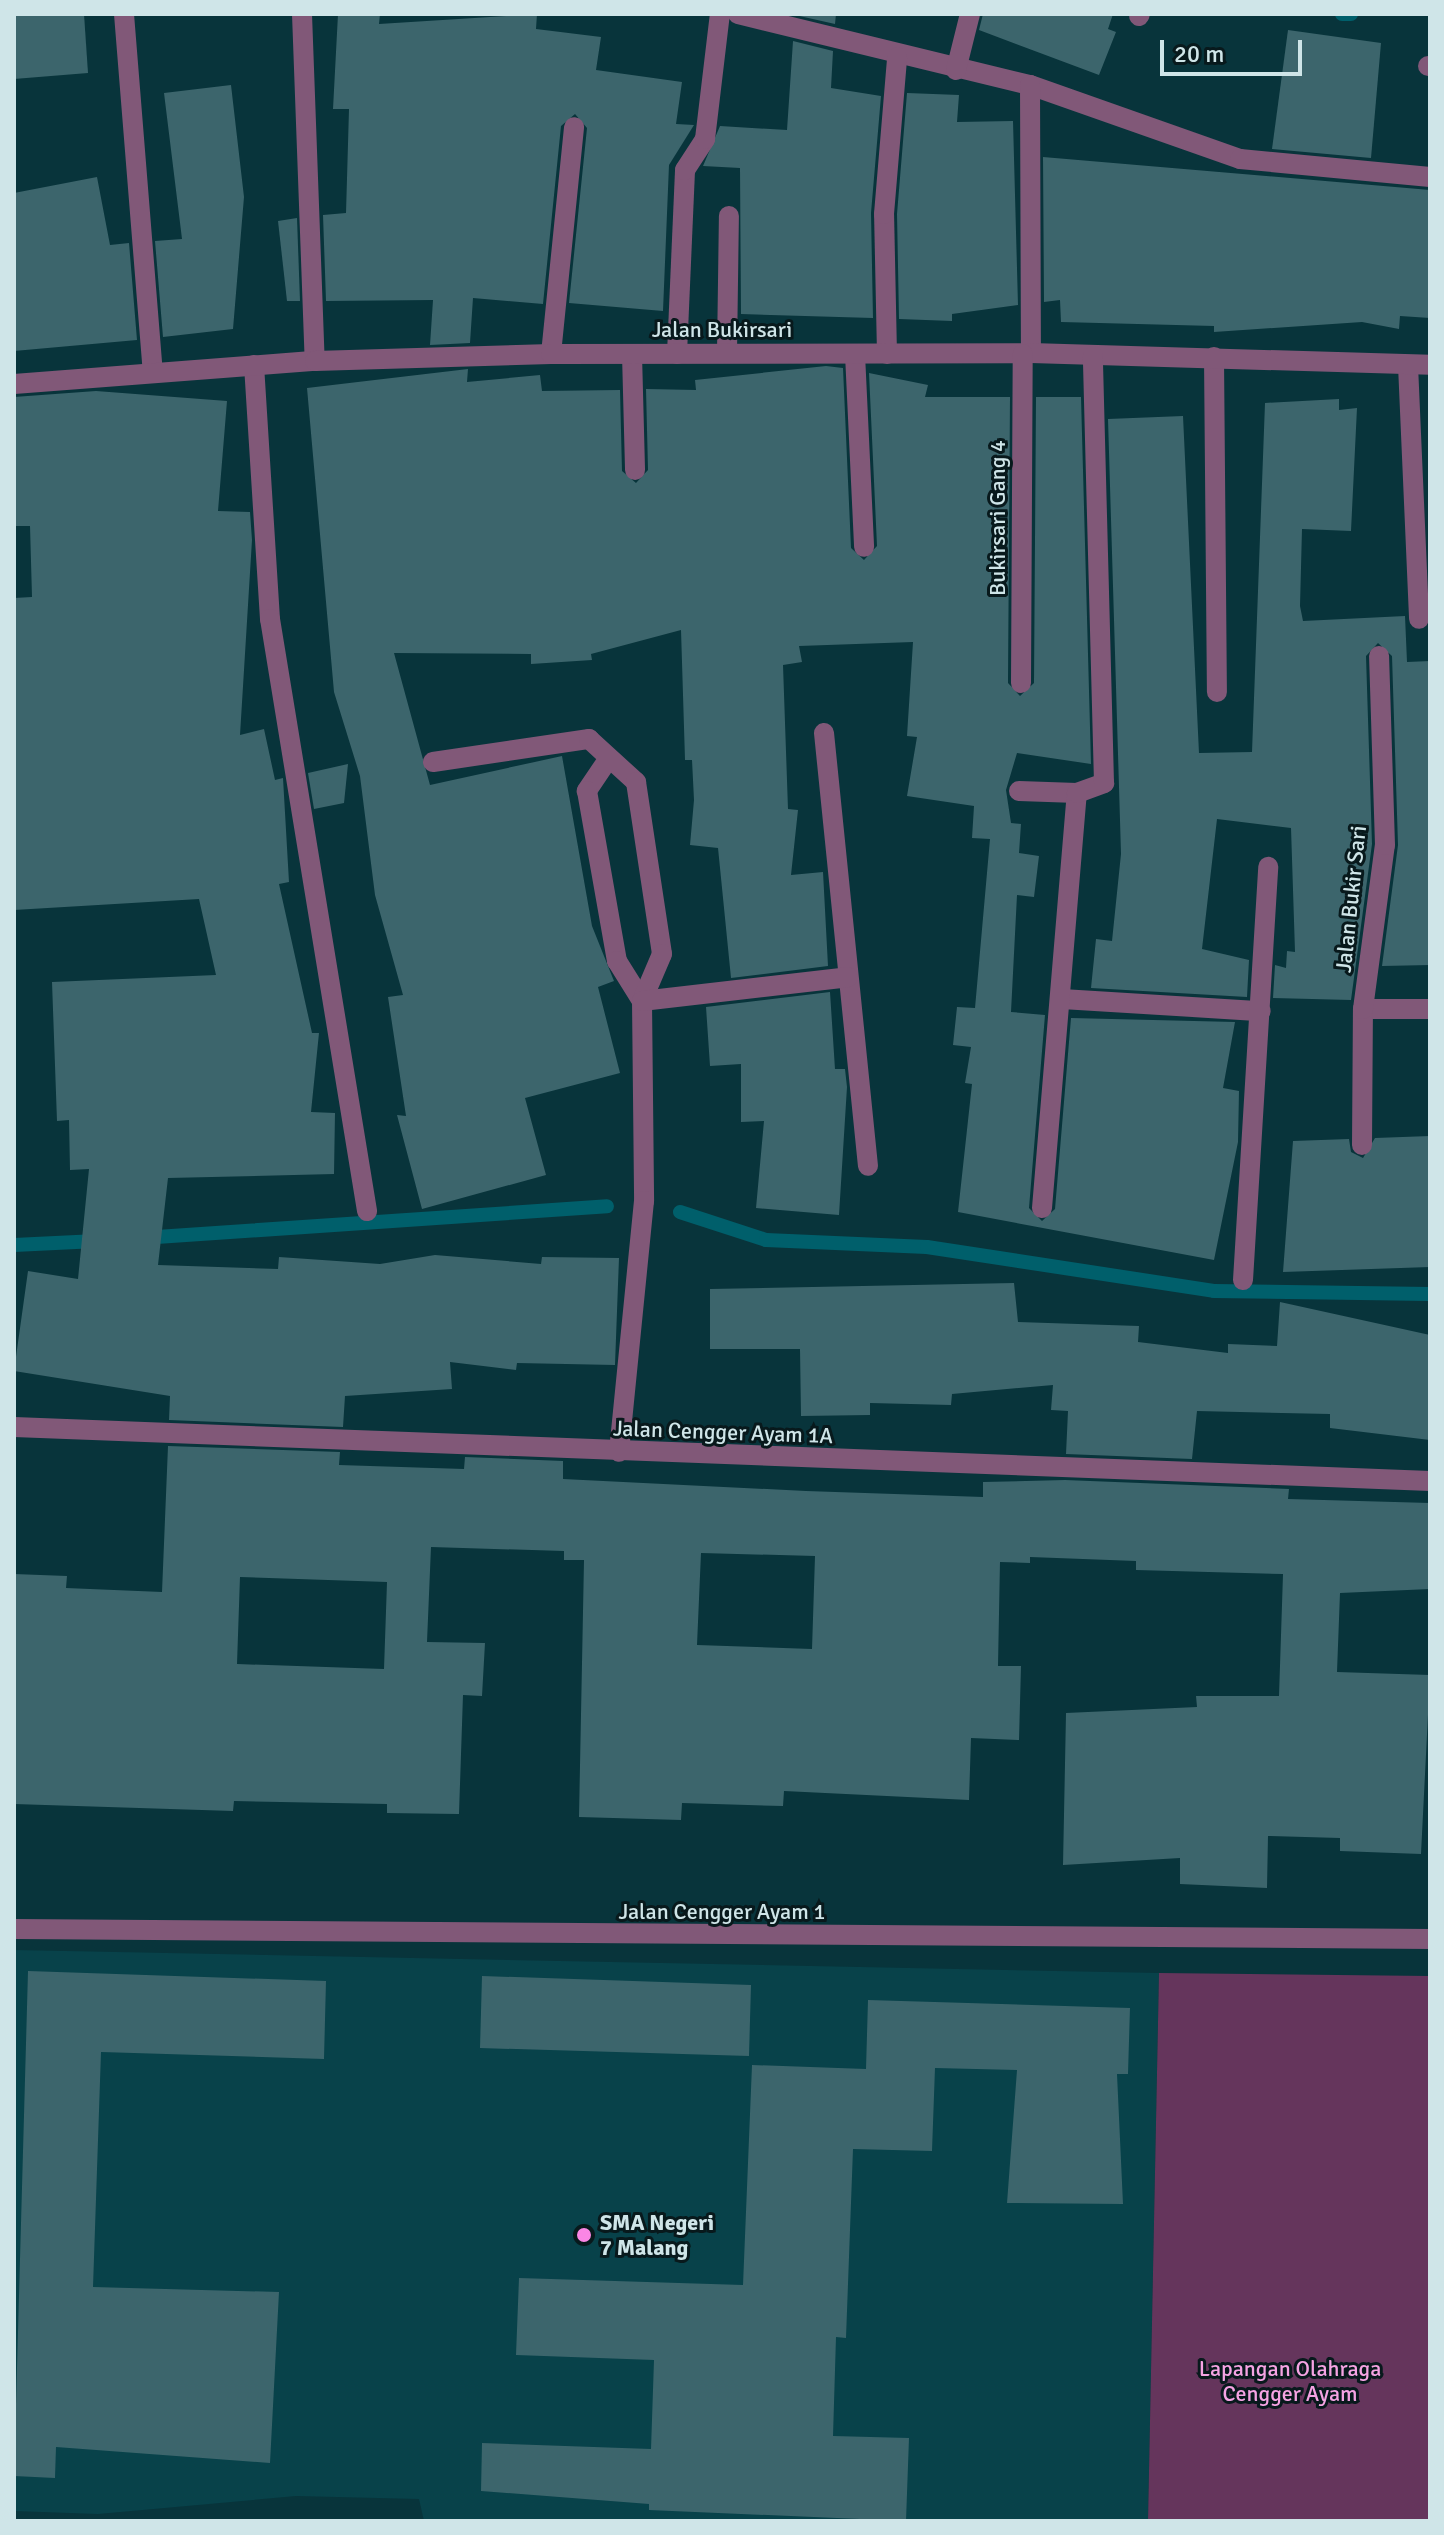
<!DOCTYPE html>
<style>
body{margin:0}
#map{position:relative;width:1444px;height:2535px;overflow:hidden;background:#08343b;font-family:Signika,sans-serif}
div>[style]{position:absolute}
.built>*{inset:0;background:#08424a}
.green>*{inset:0;background:#65355c}
.stream>*{height:14px;margin:-7px;padding:0 7px;transform-origin:7px;border-radius:7px;background:#005f6b}
.building>*{inset:0;background:#3c656c}
.service>*{height:20px;margin:-10px;padding:0 10px;transform-origin:10px;border-radius:10px;background:#815878}
.minor>*{height:20px;margin:-10px;padding:0 10px;transform-origin:10px;border-radius:10px;background:#815878}
.dots>*{width:22px;height:22px;translate:-50% -50%;box-sizing:border-box;border:4px solid #08191c;border-radius:50%}
span{translate:-50% -50%;white-space:nowrap;text-align:center;line-height:1.15;-webkit-text-stroke:6px #08191c;paint-order:stroke}
.street-label{font-size:22px;color:#cfe5e8}
.poi-label{font-size:22px;color:#cfe5e8;font-weight:700}
.left{translate:0 -50%;text-align:left}
.park-label{font-size:22px;color:#f5a3e3}
.frame{position:absolute;inset:0;border:16px solid #cfe5e8;pointer-events:none}
.scale{position:absolute;left:1160px;top:40px;width:142px;height:36px;box-sizing:border-box;border:4px solid #cfe5e8;border-top:0;padding-left:10px;font-size:24px;line-height:28px;white-space:nowrap;color:#cfe5e8;-webkit-text-stroke:6px #08191c;paint-order:stroke}
</style>
<div id="map">
<div class="built">
<i style="clip-path:polygon(14px 1950px,1159px 1973px,1148px 2521px,424px 2521px,419px 2499px,296px 2496px,98px 2514px,14px 2511px)"></i>
</div>
<div class="green">
<i style="clip-path:polygon(1159px 1973px,1430px 1976px,1430px 2521px,1148px 2521px)"></i>
</div>
<div class="stream">
<i style="left:1342px;top:14px;width:9px"></i>
<i style="left:680px;top:1212px;width:90px;rotate:18deg"></i>
<i style="left:766px;top:1240px;width:161px;rotate:2.5deg"></i>
<i style="left:927px;top:1247px;width:290px;rotate:8.7deg"></i>
<i style="left:1214px;top:1291px;width:216px;rotate:0.8deg"></i>
<i style="left:142px;top:1238px;width:466px;rotate:-3.9deg"></i>
<i style="left:14px;top:1245px;width:83px;rotate:-2.8deg"></i>
</div>
<div class="building">
<i style="clip-path:polygon(14px 14px,84px 14px,88px 73px,14px 79px)"></i>
<i style="clip-path:polygon(338px 14px,380px 14px,379px 24px,537px 14px,536px 29px,601px 37px,596px 70px,682px 82px,676px 124px,694px 125px,669px 165px,663px 311px,569px 303px,587px 128px,575px 114px,561px 126px,543px 304px,473px 298px,470px 343px,430px 345px,433px 300px,326px 301px,323px 215px,346px 213px,349px 109px,333px 109px)"></i>
<i style="clip-path:polygon(795px 14px,836px 14px,835px 24px,795px 15px)"></i>
<i style="clip-path:polygon(983px 14px,1113px 14px,1108px 29px,1116px 32px,1099px 75px,979px 30px)"></i>
<i style="clip-path:polygon(1288px 30px,1381px 43px,1371px 158px,1272px 149px)"></i>
<i style="clip-path:polygon(793px 41px,833px 51px,831px 88px,881px 96px,871px 213px,873px 318px,741px 314px,740px 168px,703px 166px,720px 126px,787px 130px)"></i>
<i style="clip-path:polygon(231px 85px,244px 197px,233px 329px,163px 337px,155px 241px,182px 239px,164px 93px)"></i>
<i style="clip-path:polygon(907px 93px,959px 95px,957px 122px,1013px 121px,1018px 305px,952px 314px,952px 321px,899px 319px,897px 214px)"></i>
<i style="clip-path:polygon(1043px 157px,1430px 190px,1430px 318px,1400px 316px,1399px 329px,1362px 322px,1214px 332px,1214px 326px,1061px 322px,1060px 300px,1044px 302px)"></i>
<i style="clip-path:polygon(97px 177px,110px 245px,129px 243px,137px 340px,14px 351px,14px 193px)"></i>
<i style="clip-path:polygon(297px 218px,300px 301px,287px 301px,278px 221px)"></i>
<i style="clip-path:polygon(826px 366px,843px 368px,851px 548px,864px 560px,877px 546px,869px 373px,928px 385px,925px 397px,1010px 397px,1008px 683px,1020px 696px,1034px 683px,1036px 397px,1081px 397px,1091px 764px,1017px 753px,1006px 790px,1011px 823px,1021px 824px,1019px 853px,1039px 856px,1034px 897px,1017px 895px,1011px 1012px,1045px 1015px,1029px 1208px,1042px 1221px,1055px 1209px,1071px 1018px,1235px 1022px,1223px 1088px,1239px 1091px,1238px 1142px,1214px 1260px,958px 1212px,972px 1084px,965px 1083px,971px 1047px,953px 1045px,957px 1007px,975px 1008px,990px 839px,972px 838px,974px 806px,907px 796px,917px 737px,907px 736px,913px 642px,799px 646px,802px 662px,783px 665px,788px 809px,798px 810px,791px 875px,823px 872px,828px 966px,731px 978px,718px 848px,690px 845px,694px 800px,692px 760px,685px 760px,681px 630px,591px 654px,592px 660px,531px 664px,531px 654px,394px 653px,430px 785px,562px 756px,592px 926px,614px 981px,598px 987px,620px 1073px,525px 1098px,546px 1175px,422px 1209px,397px 1115px,406px 1116px,388px 997px,403px 995px,375px 895px,360px 776px,334px 692px,307px 388px,468px 369px,467px 382px,540px 375px,542px 391px,620px 390px,622px 471px,636px 483px,648px 470px,646px 389px,696px 390px,695px 380px)"></i>
<i style="clip-path:polygon(96px 391px,227px 401px,218px 511px,250px 512px,252px 540px,240px 735px,264px 729px,275px 780px,283px 778px,289px 882px,279px 884px,312px 1033px,319px 1033px,311px 1112px,335px 1113px,334px 1174px,168px 1178px,158px 1265px,278px 1269px,279px 1257px,380px 1264px,435px 1255px,541px 1264px,542px 1257px,619px 1258px,615px 1365px,517px 1363px,516px 1370px,450px 1362px,452px 1389px,345px 1396px,343px 1427px,169px 1420px,170px 1396px,14px 1371px,28px 1271px,78px 1279px,89px 1169px,70px 1170px,69px 1120px,57px 1121px,52px 982px,216px 975px,199px 899px,14px 910px,14px 598px,32px 597px,30px 526px,14px 526px,14px 397px)"></i>
<i style="clip-path:polygon(1339px 399px,1339px 410px,1357px 408px,1351px 531px,1302px 529px,1300px 606px,1303px 621px,1405px 616px,1407px 662px,1430px 661px,1430px 965px,1382px 966px,1398px 845px,1392px 656px,1378px 643px,1366px 656px,1372px 844px,1351px 1000px,1273px 998px,1275px 965px,1286px 968px,1287px 951px,1295px 952px,1291px 828px,1217px 819px,1202px 949px,1249px 960px,1247px 997px,1091px 988px,1096px 939px,1112px 941px,1121px 854px,1108px 419px,1183px 416px,1199px 753px,1252px 752px,1265px 403px)"></i>
<i style="clip-path:polygon(348px 764px,344px 803px,314px 809px,308px 773px)"></i>
<i style="clip-path:polygon(830px 992px,835px 1069px,845px 1069px,847px 1087px,839px 1215px,756px 1208px,764px 1121px,741px 1122px,741px 1064px,710px 1066px,706px 1007px)"></i>
<i style="clip-path:polygon(1430px 1136px,1430px 1267px,1283px 1272px,1293px 1141px,1349px 1139px,1351px 1152px,1363px 1158px,1375px 1138px)"></i>
<i style="clip-path:polygon(1014px 1283px,1018px 1322px,1139px 1326px,1138px 1342px,1228px 1353px,1228px 1344px,1277px 1346px,1280px 1302px,1430px 1335px,1430px 1440px,1330px 1428px,1330px 1414px,1197px 1411px,1192px 1459px,1066px 1454px,1068px 1411px,1051px 1410px,1053px 1385px,952px 1394px,951px 1405px,870px 1403px,870px 1415px,801px 1416px,800px 1349px,710px 1349px,710px 1289px)"></i>
<i style="clip-path:polygon(evenodd,168px 1446px,340px 1452px,339px 1465px,464px 1469px,465px 1457px,563px 1461px,563px 1479px,806px 1491px,983px 1497px,983px 1482px,1065px 1480px,1289px 1489px,1288px 1499px,1430px 1503px,1430px 1589px,1340px 1593px,1337px 1672px,1430px 1675px,1421px 1854px,1340px 1851px,1340px 1838px,1268px 1836px,1267px 1888px,1180px 1884px,1180px 1858px,1063px 1865px,1066px 1713px,1197px 1707px,1196px 1696px,1279px 1696px,1283px 1574px,1136px 1570px,1136px 1561px,1030px 1557px,1030px 1563px,1000px 1562px,998px 1666px,1021px 1666px,1019px 1740px,971px 1738px,969px 1800px,784px 1791px,783px 1806px,682px 1803px,681px 1820px,579px 1817px,584px 1560px,564px 1560px,564px 1551px,431px 1547px,427px 1642px,485px 1643px,482px 1696px,463px 1695px,459px 1814px,387px 1813px,387px 1804px,234px 1801px,233px 1811px,14px 1804px,14px 1574px,67px 1576px,66px 1588px,162px 1592px,168px 1446px,701px 1553px,815px 1556px,812px 1649px,697px 1645px,701px 1553px,168px 1446px,240px 1577px,387px 1582px,384px 1669px,237px 1664px,240px 1577px)"></i>
<i style="clip-path:polygon(28px 1971px,326px 1981px,324px 2059px,101px 2052px,93px 2287px,279px 2292px,270px 2463px,56px 2447px,55px 2478px,14px 2476px)"></i>
<i style="clip-path:polygon(482px 1976px,751px 1985px,749px 2056px,480px 2048px)"></i>
<i style="clip-path:polygon(868px 2000px,1130px 2008px,1128px 2074px,1117px 2074px,1123px 2204px,1007px 2203px,1017px 2070px,935px 2068px,932px 2151px,853px 2149px,846px 2338px,836px 2337px,833px 2436px,909px 2438px,906px 2521px,649px 2510px,649px 2504px,481px 2491px,482px 2443px,651px 2449px,654px 2360px,516px 2355px,519px 2278px,743px 2285px,752px 2065px,866px 2069px)"></i>
</div>
<div class="service">
<i style="left:727px;top:353px;width:137px;rotate:-89.2deg"></i>
</div>
<div class="minor">
<i style="left:124px;top:14px;width:360px;rotate:85.4deg"></i>
<i style="left:302px;top:14px;width:347px;rotate:87.9deg"></i>
<i style="left:738px;top:14px;width:301px;rotate:13.7deg"></i>
<i style="left:1030px;top:85px;width:223px;rotate:19.4deg"></i>
<i style="left:1240px;top:159px;width:191px;rotate:5.4deg"></i>
<i style="left:1139px;top:16px;width:2px;rotate:-63deg"></i>
<i style="left:1428px;top:66px;width:2px"></i>
<i style="left:956px;top:70px;width:58px;rotate:-76deg"></i>
<i style="left:1030px;top:85px;width:268px;rotate:89.8deg"></i>
<i style="left:551px;top:354px;width:228px;rotate:-84.2deg"></i>
<i style="left:632px;top:354px;width:116px;rotate:88.5deg"></i>
<i style="left:677px;top:354px;width:184px;rotate:-87.5deg"></i>
<i style="left:685px;top:170px;width:37px;rotate:-57deg"></i>
<i style="left:705px;top:139px;width:126px;rotate:-83.2deg"></i>
<i style="left:855px;top:354px;width:193px;rotate:87.3deg"></i>
<i style="left:887px;top:354px;width:140px;rotate:-91.2deg"></i>
<i style="left:884px;top:214px;width:157px;rotate:-85.2deg"></i>
<i style="left:1214px;top:357px;width:335px;rotate:89.5deg"></i>
<i style="left:254px;top:365px;width:255px;rotate:86.4deg"></i>
<i style="left:270px;top:619px;width:600px;rotate:80.69deg"></i>
<i style="left:1408px;top:365px;width:254px;rotate:87.5deg"></i>
<i style="left:14px;top:384px;width:302px;rotate:-4.4deg"></i>
<i style="left:315px;top:361px;width:236px;rotate:-1.7deg"></i>
<i style="left:551px;top:354px;width:480px;rotate:-0.1deg"></i>
<i style="left:1031px;top:353px;width:399px;rotate:1.7deg"></i>
<i style="left:1021px;top:683px;width:329px;rotate:-89.7deg"></i>
<i style="left:824px;top:733px;width:435px;rotate:84.2deg"></i>
<i style="left:609px;top:758px;width:40px;rotate:124deg"></i>
<i style="left:587px;top:791px;width:173px;rotate:80deg"></i>
<i style="left:617px;top:961px;width:47px;rotate:58deg"></i>
<i style="left:433px;top:762px;width:158px;rotate:-8.4deg"></i>
<i style="left:589px;top:739px;width:64px;rotate:42.5deg"></i>
<i style="left:636px;top:782px;width:174px;rotate:81.4deg"></i>
<i style="left:662px;top:954px;width:51px;rotate:113.1deg"></i>
<i style="left:642px;top:1001px;width:200px;rotate:89.4deg"></i>
<i style="left:644px;top:1201px;width:252px;rotate:95.7deg"></i>
<i style="left:1019px;top:791px;width:58px;rotate:2deg"></i>
<i style="left:1062px;top:999px;width:199px;rotate:3.5deg"></i>
<i style="left:642px;top:1001px;width:207px;rotate:-6.6deg"></i>
<i style="left:1363px;top:1009px;width:67px"></i>
<i style="left:1362px;top:1145px;width:136px;rotate:-89.6deg"></i>
<i style="left:1363px;top:1009px;width:165px;rotate:-82.4deg"></i>
<i style="left:1385px;top:845px;width:189px;rotate:-91.8deg"></i>
<i style="left:1042px;top:1208px;width:416px;rotate:-85.2deg"></i>
<i style="left:1077px;top:793px;width:29px;rotate:-20deg"></i>
<i style="left:1104px;top:783px;width:427px;rotate:-91.5deg"></i>
<i style="left:1243px;top:1280px;width:414px;rotate:-86.5deg"></i>
<i style="left:14px;top:1427px;width:1417px;rotate:2.18deg"></i>
<i style="left:14px;top:1929px;width:1416px;rotate:0.4deg"></i>
</div>
<div class="dots">
<i style="left:584px;top:2235px;background:#fb86e5"></i>
</div>
<div class="street-label">
<span style="left:722px;top:330px">Jalan Bukirsari</span>
<span style="left:998px;top:518px;rotate:-90deg">Bukirsari Gang 4</span>
<span style="left:1351px;top:899px;rotate:-84deg">Jalan Bukir Sari</span>
<span style="left:723px;top:1432px;rotate:2deg">Jalan Cengger Ayam 1A</span>
<span style="left:722px;top:1912px">Jalan Cengger Ayam 1</span>
</div>
<div class="poi-label">
<span class="left" style="left:600px;top:2235px">SMA Negeri<br>7 Malang</span>
</div>
<div class="park-label">
<span style="left:1290px;top:2381px">Lapangan Olahraga<br>Cengger Ayam</span>
</div>
<div class="frame"></div>
<div class="scale">20 m</div>
</div>
